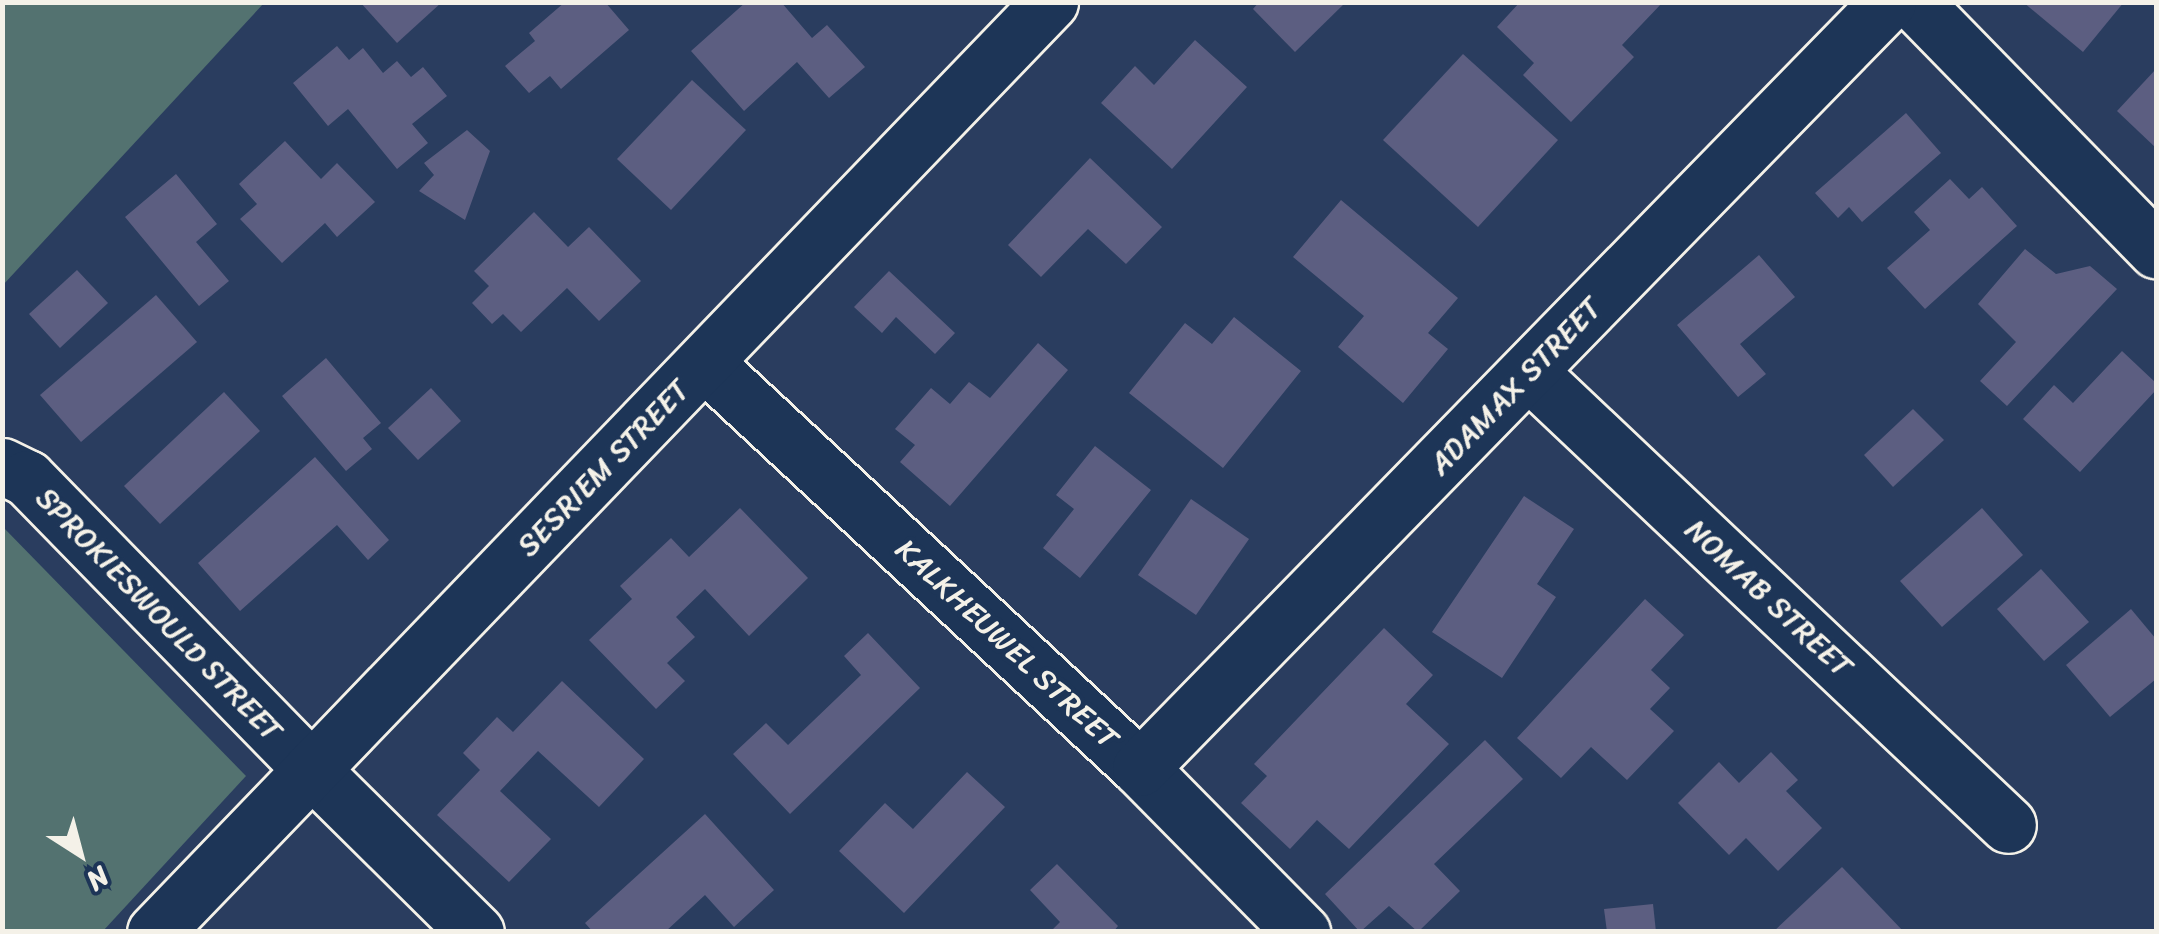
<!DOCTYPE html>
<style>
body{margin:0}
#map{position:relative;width:2159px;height:934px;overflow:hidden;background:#2a3d5f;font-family:Sriracha,sans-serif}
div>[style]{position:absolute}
.green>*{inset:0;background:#537270}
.building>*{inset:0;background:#5c5e81}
.roads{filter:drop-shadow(2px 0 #f4f1e8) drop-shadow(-2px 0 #f4f1e8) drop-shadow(0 2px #f4f1e8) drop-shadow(0 -2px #f4f1e8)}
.minor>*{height:55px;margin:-27.5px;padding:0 27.5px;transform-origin:27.5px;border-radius:27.5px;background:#1d3557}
span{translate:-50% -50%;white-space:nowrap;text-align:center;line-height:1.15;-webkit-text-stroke:9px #1d3557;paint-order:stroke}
.street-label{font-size:30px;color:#f4f1e8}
.frame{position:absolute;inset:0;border:5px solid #f4f1e8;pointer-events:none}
.north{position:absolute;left:30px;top:804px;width:100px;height:100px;-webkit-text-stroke:8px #1d3557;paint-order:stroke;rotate:144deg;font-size:28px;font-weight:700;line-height:40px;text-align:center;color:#f4f1e8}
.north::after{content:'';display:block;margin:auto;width:35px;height:45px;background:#f4f1e8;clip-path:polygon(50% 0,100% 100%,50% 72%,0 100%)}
</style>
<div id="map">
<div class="green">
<i style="clip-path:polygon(3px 2px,264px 3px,3px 285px,2px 3px)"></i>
<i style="clip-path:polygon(3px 527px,246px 776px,103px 931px,3px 931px)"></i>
</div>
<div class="building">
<i style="clip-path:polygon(360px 2px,442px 2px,397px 43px)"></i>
<i style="clip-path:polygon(565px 2px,605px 2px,629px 30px,561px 89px,550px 76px,529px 93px,505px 66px,535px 41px,529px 33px)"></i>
<i style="clip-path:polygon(746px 2px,781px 2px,812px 38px,827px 25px,865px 67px,829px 98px,797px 62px,744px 111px,691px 51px)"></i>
<i style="clip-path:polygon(1259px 2px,1346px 2px,1295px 52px,1253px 9px)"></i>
<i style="clip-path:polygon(1520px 2px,1663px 2px,1622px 45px,1634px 57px,1571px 122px,1523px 75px,1534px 63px,1497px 27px)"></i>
<i style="clip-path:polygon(2023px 2px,2124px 2px,2083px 52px)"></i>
<i style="clip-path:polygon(1195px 40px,1247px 87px,1172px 169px,1101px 103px,1135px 66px,1154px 85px)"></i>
<i style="clip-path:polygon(337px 46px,349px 60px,363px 48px,383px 73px,397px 61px,411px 77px,423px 67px,447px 96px,412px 124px,428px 143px,397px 169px,348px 109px,328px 126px,293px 83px)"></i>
<i style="clip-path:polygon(1463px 54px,1558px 140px,1478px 227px,1383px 140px)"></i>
<i style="clip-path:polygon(2156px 69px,2156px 148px,2117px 111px)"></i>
<i style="clip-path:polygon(692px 80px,746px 130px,671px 210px,617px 159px)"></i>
<i style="clip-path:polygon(1906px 113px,1941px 153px,1862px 222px,1849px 207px,1838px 218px,1815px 193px)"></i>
<i style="clip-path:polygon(467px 130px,490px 151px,465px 220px,419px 191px,434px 175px,424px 163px)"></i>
<i style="clip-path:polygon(285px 141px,321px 179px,337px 163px,375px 202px,337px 237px,325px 223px,282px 263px,240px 219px,257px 204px,239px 184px)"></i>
<i style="clip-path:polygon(1090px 158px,1162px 227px,1126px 264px,1088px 229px,1041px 277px,1008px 245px)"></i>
<i style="clip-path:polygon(176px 174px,217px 224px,196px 242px,229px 281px,199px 306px,125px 217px)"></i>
<i style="clip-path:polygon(1950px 179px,1969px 199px,1982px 187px,2017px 226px,1925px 309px,1887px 268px,1930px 230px,1914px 212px)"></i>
<i style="clip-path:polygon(1341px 200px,1458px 298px,1428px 333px,1448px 349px,1403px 403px,1338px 347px,1364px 316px,1293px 257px)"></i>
<i style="clip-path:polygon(534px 212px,568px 247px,589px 227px,641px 281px,599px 321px,567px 288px,521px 332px,503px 314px,492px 324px,472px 303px,489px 286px,474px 271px)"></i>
<i style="clip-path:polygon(2025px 249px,2056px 274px,2090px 266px,2117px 289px,2007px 406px,1980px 381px,2016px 342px,1978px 304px)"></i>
<i style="clip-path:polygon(1759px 255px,1795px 297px,1740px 344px,1766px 374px,1738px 397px,1677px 325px)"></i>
<i style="clip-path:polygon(77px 270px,108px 303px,60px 348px,29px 314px)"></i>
<i style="clip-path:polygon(889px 271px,955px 333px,935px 354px,896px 317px,882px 333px,854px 307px)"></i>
<i style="clip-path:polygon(156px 295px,197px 342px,81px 442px,40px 395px)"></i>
<i style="clip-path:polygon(1234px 317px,1301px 371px,1223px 468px,1129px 393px,1185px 323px,1212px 344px)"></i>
<i style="clip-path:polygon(1038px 343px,1068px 370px,950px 506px,900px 462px,915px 445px,895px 429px,931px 388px,950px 404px,969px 382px,990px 398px)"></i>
<i style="clip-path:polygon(2122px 351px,2156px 383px,2156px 390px,2080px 472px,2023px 419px,2054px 385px,2073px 403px)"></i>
<i style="clip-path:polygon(326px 358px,381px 423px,363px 438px,372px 449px,346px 471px,282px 396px)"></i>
<i style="clip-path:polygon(431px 388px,461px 421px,418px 460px,388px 428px)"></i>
<i style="clip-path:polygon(224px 392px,260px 431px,160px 524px,124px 486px)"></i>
<i style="clip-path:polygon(1913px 409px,1944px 440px,1893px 487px,1864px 455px)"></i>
<i style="clip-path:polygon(1095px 446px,1151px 490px,1080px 578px,1043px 548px,1074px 509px,1056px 495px)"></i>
<i style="clip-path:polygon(315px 457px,389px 540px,368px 560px,337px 525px,240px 611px,198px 563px)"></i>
<i style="clip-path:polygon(1524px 496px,1574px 529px,1537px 584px,1556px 597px,1502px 678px,1432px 632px)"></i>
<i style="clip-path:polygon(1191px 499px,1249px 539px,1196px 615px,1138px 575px)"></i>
<i style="clip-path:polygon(740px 508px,808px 578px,749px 636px,705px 589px,676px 617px,695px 637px,667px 663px,685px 681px,656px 709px,589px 640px,632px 599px,620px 586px,671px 538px,689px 557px)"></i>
<i style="clip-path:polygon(1982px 508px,2023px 555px,1942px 627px,1900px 581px)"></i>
<i style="clip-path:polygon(2041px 569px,2089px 622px,2044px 661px,1997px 609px)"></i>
<i style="clip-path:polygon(1645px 599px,1684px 635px,1651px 670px,1670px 688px,1650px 709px,1674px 731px,1627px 780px,1591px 747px,1561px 778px,1517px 738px)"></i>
<i style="clip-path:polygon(2131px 609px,2156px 639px,2156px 679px,2110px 717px,2066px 665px)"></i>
<i style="clip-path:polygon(1384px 628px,1433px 675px,1406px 704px,1449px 744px,1349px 849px,1317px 820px,1290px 849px,1241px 803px,1267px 776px,1254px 764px)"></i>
<i style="clip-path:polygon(868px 633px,920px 688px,790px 814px,733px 754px,766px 723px,788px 745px,861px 675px,844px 656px)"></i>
<i style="clip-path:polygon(562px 681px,644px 759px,599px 807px,538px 751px,500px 791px,551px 839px,509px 882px,437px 815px,480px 770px,463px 753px,497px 717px,513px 732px)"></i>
<i style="clip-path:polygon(1485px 740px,1523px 779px,1434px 864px,1460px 891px,1418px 932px,1389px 906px,1360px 932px,1325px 894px)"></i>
<i style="clip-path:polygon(1771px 752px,1798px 780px,1786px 791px,1822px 828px,1778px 871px,1746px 838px,1729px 855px,1678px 803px,1719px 762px,1739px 783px)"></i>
<i style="clip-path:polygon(967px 772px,1005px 807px,904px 913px,839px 851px,885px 803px,913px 829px)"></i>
<i style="clip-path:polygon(705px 814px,774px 890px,734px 927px,705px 895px,665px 932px,593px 932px,585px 923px)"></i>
<i style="clip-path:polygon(1057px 864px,1118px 926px,1113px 932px,1050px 932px,1060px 922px,1030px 890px)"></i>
<i style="clip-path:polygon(1842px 867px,1904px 932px,1773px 932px)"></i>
<i style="clip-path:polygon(1653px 904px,1656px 932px,1607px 932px,1604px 909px)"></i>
</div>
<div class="roads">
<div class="minor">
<i style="left:1914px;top:2px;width:347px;rotate:45.7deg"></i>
<i style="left:705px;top:363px;width:594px;rotate:42.95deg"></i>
<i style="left:1140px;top:768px;width:231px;rotate:45.4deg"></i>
<i style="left:1529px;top:372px;width:659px;rotate:43.4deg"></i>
<i style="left:2px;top:466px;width:28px;rotate:26deg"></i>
<i style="left:27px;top:478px;width:407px;rotate:45.7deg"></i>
<i style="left:311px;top:769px;width:232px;rotate:44.7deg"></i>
<i style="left:1140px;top:768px;width:1071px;rotate:-45.68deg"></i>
<i style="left:155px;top:932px;width:1291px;rotate:-46.1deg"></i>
</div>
</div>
<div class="street-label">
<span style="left:1515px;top:386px;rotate:-46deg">ADAMAX STREET</span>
<span style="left:603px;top:468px;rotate:-46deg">SESRIEM STREET</span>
<span style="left:1769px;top:598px;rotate:43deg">NOMAB STREET</span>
<span style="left:159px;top:614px;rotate:46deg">SPROKIESWOULD STREET</span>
<span style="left:1007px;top:644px;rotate:43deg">KALKHEUWEL STREET</span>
</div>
<div class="frame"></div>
<div class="north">N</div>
</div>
